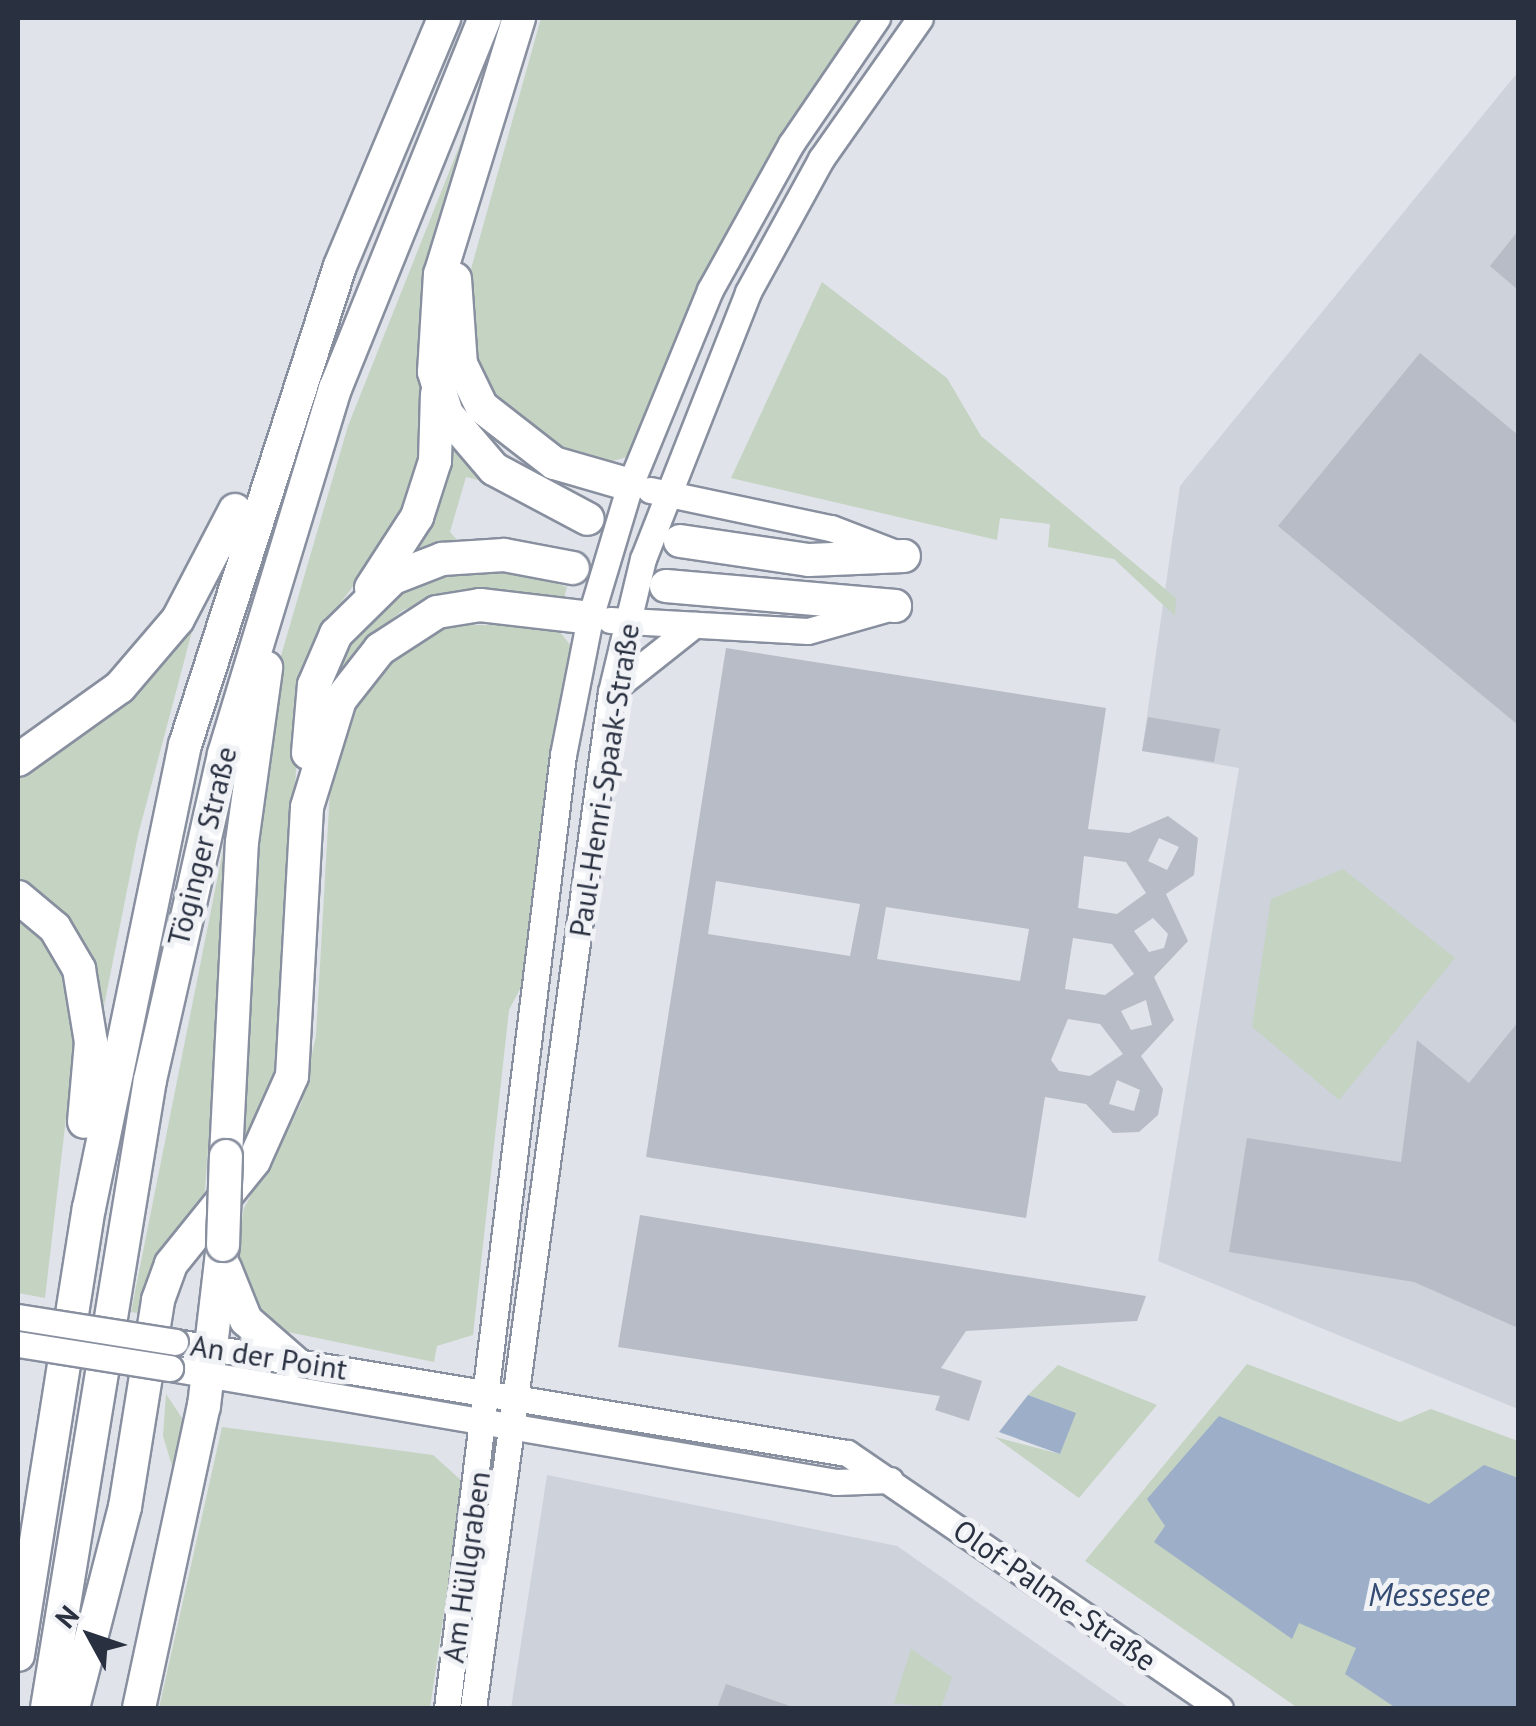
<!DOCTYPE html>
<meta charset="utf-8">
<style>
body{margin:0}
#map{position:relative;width:1536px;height:1726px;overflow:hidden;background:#e0e3e9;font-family:"PT Sans",sans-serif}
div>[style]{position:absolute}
.built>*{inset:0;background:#ced2db}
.green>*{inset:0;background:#c4d3c2}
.water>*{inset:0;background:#9caec8}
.building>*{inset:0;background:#b8bcc6}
.roads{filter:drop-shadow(2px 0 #888f9f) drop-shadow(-2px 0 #888f9f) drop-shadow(0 2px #888f9f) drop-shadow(0 -2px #888f9f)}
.secondary>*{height:25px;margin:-12.5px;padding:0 12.5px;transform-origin:12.5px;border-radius:12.5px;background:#fff}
.motorway>*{height:32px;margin:-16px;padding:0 16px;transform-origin:16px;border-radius:16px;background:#fff}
.bridges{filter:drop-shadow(2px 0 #888f9f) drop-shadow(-2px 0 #888f9f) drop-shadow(0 2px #888f9f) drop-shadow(0 -2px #888f9f)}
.secondary-bridge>*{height:25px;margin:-12.5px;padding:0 12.5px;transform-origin:12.5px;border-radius:12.5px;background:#fff}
.motorway-bridge>*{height:32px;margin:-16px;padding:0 16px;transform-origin:16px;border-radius:16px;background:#fff}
span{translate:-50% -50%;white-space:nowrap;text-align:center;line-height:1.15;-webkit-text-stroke:10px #f0f2f6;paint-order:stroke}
.street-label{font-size:30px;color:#293040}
.water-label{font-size:32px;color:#344b73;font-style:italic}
.frame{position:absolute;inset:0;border:20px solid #293040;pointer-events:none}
.north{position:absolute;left:40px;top:1586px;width:100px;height:100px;-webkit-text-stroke:8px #f0f2f6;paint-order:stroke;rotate:310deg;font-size:28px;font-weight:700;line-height:40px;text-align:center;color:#293040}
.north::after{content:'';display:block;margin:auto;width:35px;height:45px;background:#293040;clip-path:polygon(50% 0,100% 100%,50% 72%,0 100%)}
</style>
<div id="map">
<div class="built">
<i style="clip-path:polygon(1518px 72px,1518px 1409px,1158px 1261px,1239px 768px,1142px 751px,1180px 486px)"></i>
<i style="clip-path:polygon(547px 1475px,897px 1546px,1129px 1708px,511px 1708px)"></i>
</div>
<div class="green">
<i style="clip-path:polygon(541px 18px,863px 18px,735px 217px,627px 457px,605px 463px,571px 456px,500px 409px,472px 352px,466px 287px)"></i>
<i style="clip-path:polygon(492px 64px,419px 314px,420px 471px,407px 513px,328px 620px,298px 722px,283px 1065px,259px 1131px,241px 1148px,249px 902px,269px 697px,348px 426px)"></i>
<i style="clip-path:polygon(822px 282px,947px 378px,981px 436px,1176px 598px,1175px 616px,1114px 559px,1048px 547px,1050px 524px,1000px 518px,997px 540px,731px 478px)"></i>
<i style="clip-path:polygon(445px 427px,490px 483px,466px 477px,450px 532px,458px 541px,403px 558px)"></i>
<i style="clip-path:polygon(515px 571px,567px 587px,564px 598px,453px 593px,403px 610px,361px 644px,330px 686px,339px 653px,371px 608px,432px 574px)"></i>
<i style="clip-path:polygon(199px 605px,138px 835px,103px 1011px,95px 970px,62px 910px,18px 883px,18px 774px)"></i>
<i style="clip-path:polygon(445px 625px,554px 625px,572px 647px,521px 987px,509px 1010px,473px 1335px,437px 1346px,434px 1362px,288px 1332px,254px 1310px,234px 1265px,244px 1208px,301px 1104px,316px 1036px,330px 790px,344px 715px,381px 661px)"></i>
<i style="clip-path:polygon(233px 800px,204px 1203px,177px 1229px,143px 1314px,131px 1312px)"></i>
<i style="clip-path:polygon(1343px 869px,1455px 958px,1339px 1100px,1252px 1027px,1271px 899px)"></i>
<i style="clip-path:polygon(18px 912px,48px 932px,69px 975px,76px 1032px,45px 1298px,18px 1293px)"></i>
<i style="clip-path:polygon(1247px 1364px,1400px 1422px,1431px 1409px,1518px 1441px,1518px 1708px,1298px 1708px,1085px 1561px)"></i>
<i style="clip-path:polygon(1058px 1365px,1157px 1405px,1079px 1498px,995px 1437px,1060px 1454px,1075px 1413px,1028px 1395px)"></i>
<i style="clip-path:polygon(166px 1394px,188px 1427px,176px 1479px,163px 1436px)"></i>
<i style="clip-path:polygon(222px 1427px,433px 1455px,463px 1482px,430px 1708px,159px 1708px)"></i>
<i style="clip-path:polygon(911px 1649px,952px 1677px,941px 1708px,894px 1703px)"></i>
</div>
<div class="water">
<i style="clip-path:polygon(1028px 1395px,1076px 1413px,1060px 1454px,999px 1432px)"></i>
<i style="clip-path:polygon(1219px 1416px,1429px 1504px,1484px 1465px,1518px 1478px,1518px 1708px,1396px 1708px,1345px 1674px,1356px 1648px,1299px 1623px,1292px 1639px,1154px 1542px,1165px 1526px,1147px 1499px)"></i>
</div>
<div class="building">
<i style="clip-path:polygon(1518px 231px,1518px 290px,1490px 266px)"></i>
<i style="clip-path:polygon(1420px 353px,1518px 435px,1518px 725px,1278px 526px)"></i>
<i style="clip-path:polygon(evenodd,726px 648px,1106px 708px,1088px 829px,1129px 833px,1168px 816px,1198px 838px,1194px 875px,1166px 894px,1188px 941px,1154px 977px,1174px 1020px,1141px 1056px,1163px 1089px,1158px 1115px,1139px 1132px,1113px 1133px,1086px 1104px,1045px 1097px,1026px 1218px,646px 1157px,726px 648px,1159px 838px,1179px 847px,1167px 870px,1148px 861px,1159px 838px,726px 648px,1084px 856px,1126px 862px,1146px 893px,1117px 914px,1078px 908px,1084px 856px,726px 648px,716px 881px,860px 904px,850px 956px,708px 934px,716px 881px,726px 648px,886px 907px,1029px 929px,1020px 981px,877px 959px,886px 907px,726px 648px,1153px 918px,1168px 934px,1164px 948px,1149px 952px,1134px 931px,1153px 918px,726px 648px,1073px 938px,1112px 944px,1134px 974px,1105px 995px,1065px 989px,1073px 938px,726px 648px,1146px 1000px,1152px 1025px,1131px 1030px,1121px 1011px,1146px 1000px,726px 648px,1068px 1019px,1100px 1024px,1123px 1054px,1090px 1076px,1059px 1071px,1051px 1060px,1068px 1019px,726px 648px,1117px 1080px,1140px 1090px,1134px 1111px,1109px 1104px,1117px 1080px)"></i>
<i style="clip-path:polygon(1148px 717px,1220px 729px,1214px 762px,1142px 751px)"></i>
<i style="clip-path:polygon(1518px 1022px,1518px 1328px,1414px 1282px,1229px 1252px,1247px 1138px,1401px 1162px,1417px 1040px,1469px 1083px)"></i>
<i style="clip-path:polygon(640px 1215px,749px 1233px,1146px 1296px,1137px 1321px,966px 1331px,941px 1368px,982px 1381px,969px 1421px,935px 1410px,940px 1396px,618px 1347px)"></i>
<i style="clip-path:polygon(726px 1684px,790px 1706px,789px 1708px,717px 1708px)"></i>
</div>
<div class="roads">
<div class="secondary">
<i style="left:650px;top:490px;width:185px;rotate:11.9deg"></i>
<i style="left:831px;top:528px;width:70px;rotate:21deg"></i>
<i style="left:610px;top:620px;width:198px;rotate:3.2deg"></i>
<i style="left:808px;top:631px;width:77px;rotate:-15.8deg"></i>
<i style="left:612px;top:690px;width:105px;rotate:-38.4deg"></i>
<i style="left:175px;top:1342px;width:681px;rotate:9.38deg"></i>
<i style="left:847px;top:1453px;width:452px;rotate:34.4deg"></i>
<i style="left:170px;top:1368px;width:676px;rotate:9.71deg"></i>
<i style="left:836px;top:1482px;width:54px;rotate:-2.1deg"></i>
<i style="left:447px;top:1708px;width:960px;rotate:-83.06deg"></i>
<i style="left:563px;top:755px;width:140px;rotate:-78.9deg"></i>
<i style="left:590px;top:618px;width:139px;rotate:-73.3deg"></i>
<i style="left:630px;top:485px;width:211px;rotate:-67.7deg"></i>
<i style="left:710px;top:290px;width:167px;rotate:-61deg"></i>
<i style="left:791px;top:144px;width:153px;rotate:-55.7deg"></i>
<i style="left:473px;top:1708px;width:1025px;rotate:-82.27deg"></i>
<i style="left:611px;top:692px;width:137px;rotate:-76.5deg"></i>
<i style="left:643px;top:559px;width:287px;rotate:-68.5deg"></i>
<i style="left:748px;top:292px;width:152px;rotate:-61.2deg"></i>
<i style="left:821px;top:159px;width:172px;rotate:-54.9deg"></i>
</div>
<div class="motorway">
<i style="left:519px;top:18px;width:268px;rotate:107.1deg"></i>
<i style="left:440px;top:274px;width:98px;rotate:93.5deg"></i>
<i style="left:434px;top:372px;width:44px;rotate:72.8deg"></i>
<i style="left:447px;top:414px;width:72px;rotate:49.5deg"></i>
<i style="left:494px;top:469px;width:106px;rotate:28deg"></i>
<i style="left:455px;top:279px;width:85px;rotate:86deg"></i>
<i style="left:461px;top:364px;width:48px;rotate:64deg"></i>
<i style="left:482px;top:407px;width:91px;rotate:37.9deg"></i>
<i style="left:554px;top:463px;width:79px;rotate:16.1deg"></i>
<i style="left:680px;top:541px;width:130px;rotate:8.4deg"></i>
<i style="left:809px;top:560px;width:95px;rotate:-2.4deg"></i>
<i style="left:666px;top:586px;width:230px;rotate:5deg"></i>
<i style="left:371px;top:588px;width:85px;rotate:-57.1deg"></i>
<i style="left:417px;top:517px;width:59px;rotate:-72.2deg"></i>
<i style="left:435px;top:461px;width:67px;rotate:-88.3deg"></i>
<i style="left:308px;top:753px;width:68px;rotate:-85deg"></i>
<i style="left:314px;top:685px;width:56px;rotate:-66.7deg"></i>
<i style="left:336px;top:634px;width:80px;rotate:-44.5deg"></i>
<i style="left:393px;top:578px;width:53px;rotate:-21.2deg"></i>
<i style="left:442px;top:559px;width:62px;rotate:-3.7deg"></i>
<i style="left:504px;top:555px;width:70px;rotate:10.7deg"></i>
<i style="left:18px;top:760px;width:125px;rotate:-35.6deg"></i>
<i style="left:120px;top:687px;width:89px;rotate:-49.5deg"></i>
<i style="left:178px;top:619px;width:123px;rotate:-62.4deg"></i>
<i style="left:18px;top:897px;width:48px;rotate:40deg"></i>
<i style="left:55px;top:928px;width:48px;rotate:59.7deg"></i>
<i style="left:79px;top:969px;width:74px;rotate:80.7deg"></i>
<i style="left:91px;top:1042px;width:80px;rotate:95deg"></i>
<i style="left:226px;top:1156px;width:314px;rotate:-87.1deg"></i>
<i style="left:242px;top:842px;width:176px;rotate:-82.1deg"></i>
<i style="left:225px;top:1268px;width:56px;rotate:68deg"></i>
<i style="left:246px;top:1320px;width:64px;rotate:41.2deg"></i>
<i style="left:18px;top:1655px;width:453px;rotate:-81deg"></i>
<i style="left:89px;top:1208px;width:473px;rotate:-78.3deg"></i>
<i style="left:185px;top:745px;width:503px;rotate:-72.07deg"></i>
<i style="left:340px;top:266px;width:269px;rotate:-67.2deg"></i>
<i style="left:47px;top:1708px;width:636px;rotate:-80.69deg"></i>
<i style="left:150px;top:1080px;width:334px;rotate:-77.2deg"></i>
<i style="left:224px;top:754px;width:382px;rotate:-73.1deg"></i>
<i style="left:335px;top:389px;width:400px;rotate:-68deg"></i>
<i style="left:73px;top:1708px;width:208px;rotate:-75.5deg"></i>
<i style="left:125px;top:1507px;width:210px;rotate:-80.9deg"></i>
<i style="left:158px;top:1300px;width:38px;rotate:-70deg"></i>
<i style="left:171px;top:1264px;width:132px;rotate:-51.1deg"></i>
<i style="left:254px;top:1161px;width:93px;rotate:-65.9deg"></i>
<i style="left:292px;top:1076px;width:269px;rotate:-86.8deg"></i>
<i style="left:307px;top:807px;width:112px;rotate:-72.9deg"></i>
<i style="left:340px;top:700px;width:65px;rotate:-51.9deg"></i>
<i style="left:380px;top:649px;width:68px;rotate:-33deg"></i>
<i style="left:437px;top:612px;width:44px;rotate:-9.2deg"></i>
<i style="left:480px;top:605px;width:111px;rotate:6.7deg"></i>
<i style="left:139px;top:1708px;width:309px;rotate:-77.9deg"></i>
<i style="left:204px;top:1406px;width:162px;rotate:-83.3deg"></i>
</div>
</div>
<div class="bridges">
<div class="secondary-bridge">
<i style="left:18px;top:1317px;width:159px;rotate:9deg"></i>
<i style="left:18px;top:1344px;width:154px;rotate:9deg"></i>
</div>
<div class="motorway-bridge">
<i style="left:223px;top:1245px;width:89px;rotate:-88.1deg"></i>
</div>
</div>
<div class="street-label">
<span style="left:604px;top:780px;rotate:-81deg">Paul-Henri-Spaak-Straße</span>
<span style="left:202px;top:846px;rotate:-76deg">Töginger Straße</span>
<span style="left:269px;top:1357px;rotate:9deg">An der Point</span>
<span style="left:466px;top:1567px;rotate:-82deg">Am Hüllgraben</span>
<span style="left:1055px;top:1595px;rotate:35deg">Olof-Palme-Straße</span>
</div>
<div class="water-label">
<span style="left:1429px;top:1594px">Messesee</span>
</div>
<div class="frame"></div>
<div class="north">N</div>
</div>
